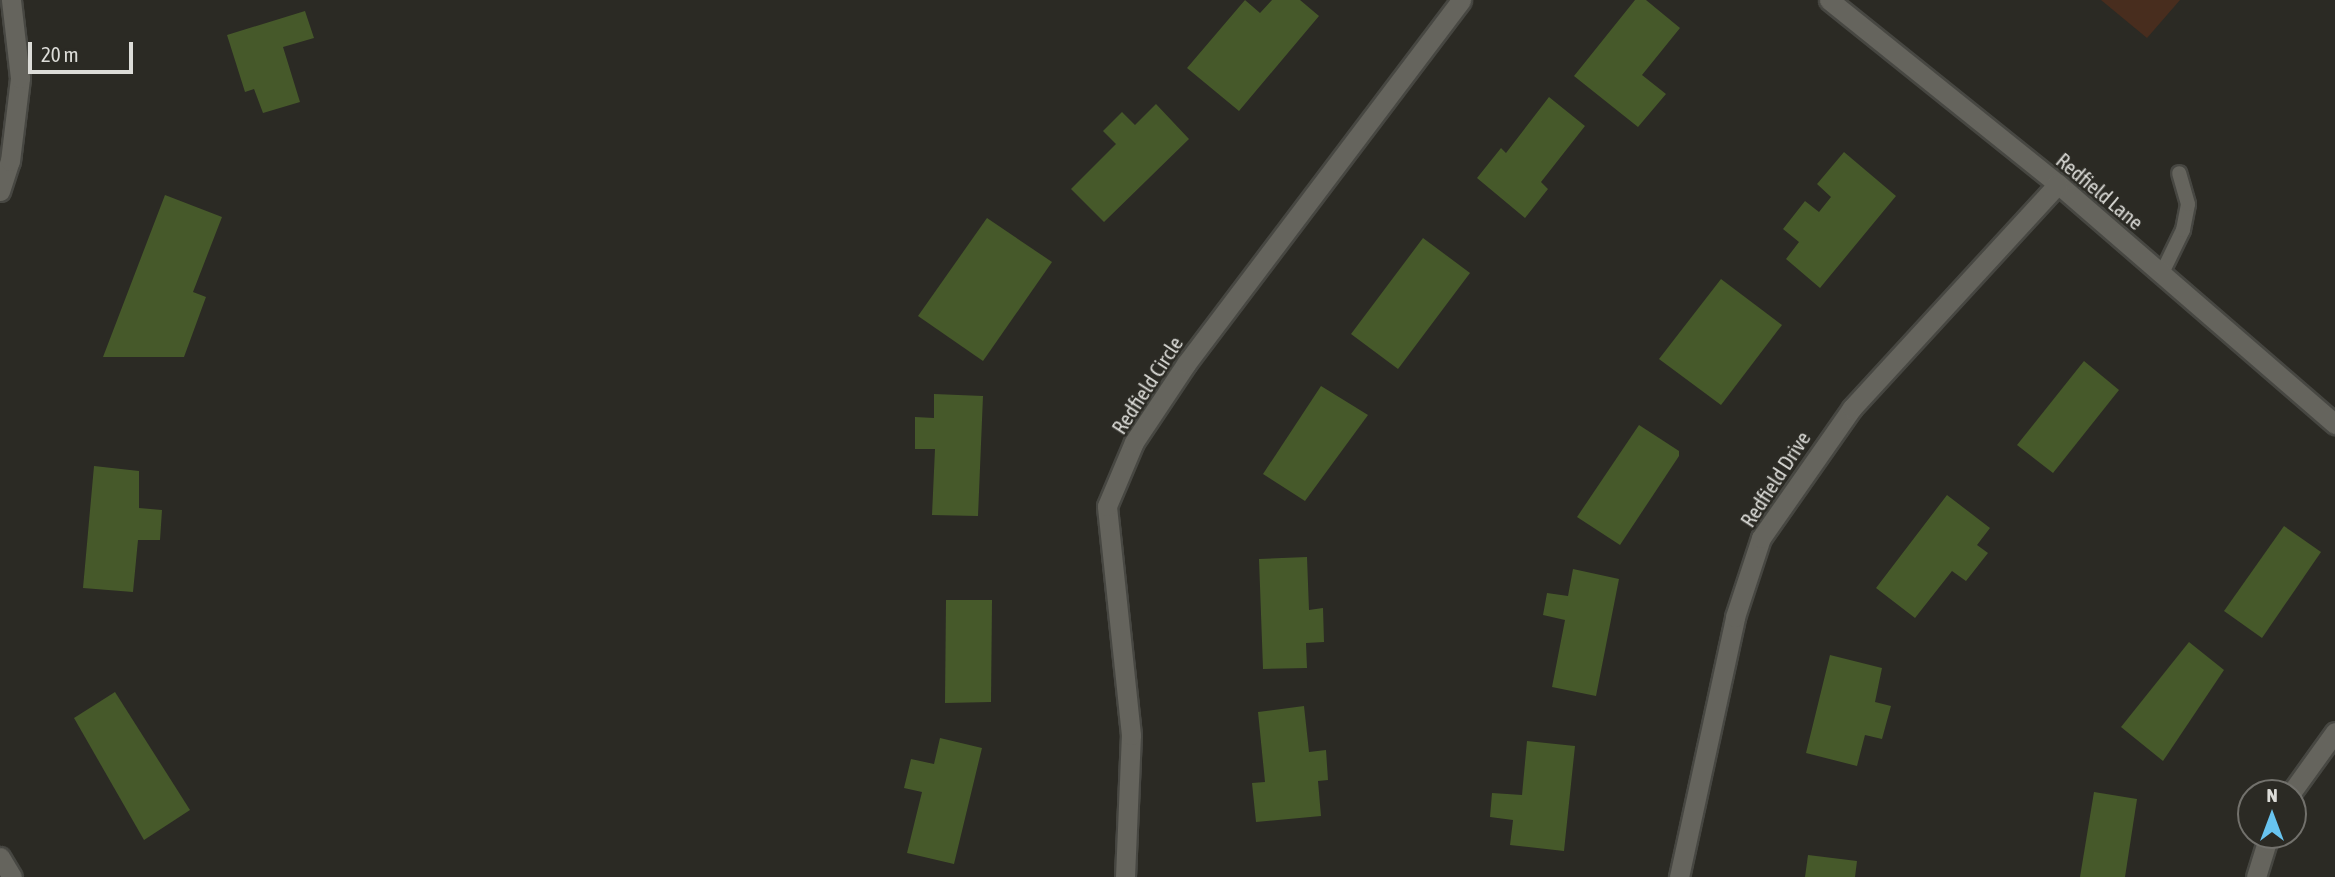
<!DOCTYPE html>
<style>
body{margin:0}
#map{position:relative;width:2335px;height:877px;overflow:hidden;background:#2b2a24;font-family:"Asap Condensed",sans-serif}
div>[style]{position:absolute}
.green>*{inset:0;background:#482d1e}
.building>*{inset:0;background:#46592a}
.roads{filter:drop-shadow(2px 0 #474742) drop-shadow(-2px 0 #474742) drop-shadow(0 2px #474742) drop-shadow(0 -2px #474742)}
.service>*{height:14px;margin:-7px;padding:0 7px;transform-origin:7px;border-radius:7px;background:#65645d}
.minor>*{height:19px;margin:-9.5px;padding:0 9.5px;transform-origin:9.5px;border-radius:9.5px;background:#65645d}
span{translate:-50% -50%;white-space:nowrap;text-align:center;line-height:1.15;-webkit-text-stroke:5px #2b2a24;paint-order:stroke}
.street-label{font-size:21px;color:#dcdcd8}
.north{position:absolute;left:2237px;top:779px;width:70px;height:70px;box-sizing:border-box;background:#2b2a24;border:2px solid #72716c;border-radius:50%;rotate:0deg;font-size:19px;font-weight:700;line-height:28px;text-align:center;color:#dcdcd8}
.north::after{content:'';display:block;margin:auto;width:24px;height:32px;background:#68c4f0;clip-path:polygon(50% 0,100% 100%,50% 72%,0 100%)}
.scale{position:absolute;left:28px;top:42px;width:105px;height:32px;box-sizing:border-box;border:4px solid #dcdcd8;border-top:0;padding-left:9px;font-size:21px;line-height:24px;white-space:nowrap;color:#dcdcd8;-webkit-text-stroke:5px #2b2a24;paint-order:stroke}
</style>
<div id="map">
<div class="green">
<i style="clip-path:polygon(2101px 0,2180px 0,2147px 38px)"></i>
</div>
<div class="building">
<i style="clip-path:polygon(1245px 0,1260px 13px,1272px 0,1300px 0,1319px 16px,1239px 111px,1187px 68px)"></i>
<i style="clip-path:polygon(1635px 0,1646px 0,1680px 28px,1642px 75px,1666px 94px,1638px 127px,1574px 76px)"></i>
<i style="clip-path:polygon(305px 11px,314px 38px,283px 47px,300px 102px,263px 113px,254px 89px,245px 92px,227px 35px)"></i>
<i style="clip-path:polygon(1549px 97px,1585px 126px,1541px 182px,1548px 189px,1525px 218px,1477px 178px,1501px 148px,1506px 153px)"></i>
<i style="clip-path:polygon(1156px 104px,1189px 139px,1104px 222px,1071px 189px,1116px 144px,1103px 131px,1122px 112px,1135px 125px)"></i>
<i style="clip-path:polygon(1844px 152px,1896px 196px,1820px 288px,1786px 259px,1799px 242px,1783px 229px,1805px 201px,1819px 212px,1831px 197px,1817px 184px)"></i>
<i style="clip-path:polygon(165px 195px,222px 217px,193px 292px,206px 297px,184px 357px,103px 357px)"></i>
<i style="clip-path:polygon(987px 218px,1052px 262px,983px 361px,918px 316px)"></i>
<i style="clip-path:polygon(1423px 238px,1470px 273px,1398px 369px,1351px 334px)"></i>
<i style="clip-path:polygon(1721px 279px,1782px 325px,1721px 405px,1659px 359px)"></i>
<i style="clip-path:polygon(2084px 361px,2119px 390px,2053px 473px,2017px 445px)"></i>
<i style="clip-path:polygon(1321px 386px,1368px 415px,1305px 501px,1263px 474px)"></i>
<i style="clip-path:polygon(934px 394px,983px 396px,978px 516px,932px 515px,935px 449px,915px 449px,915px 417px,934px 418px)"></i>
<i style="clip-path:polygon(1639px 425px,1679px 451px,1679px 456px,1620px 545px,1577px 517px)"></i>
<i style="clip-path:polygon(94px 466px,139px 471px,139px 508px,162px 510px,160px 540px,138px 540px,133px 592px,83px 588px)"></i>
<i style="clip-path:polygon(1947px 495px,1990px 528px,1977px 545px,1988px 553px,1966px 581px,1952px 571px,1915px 618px,1876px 588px)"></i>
<i style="clip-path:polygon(2284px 526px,2321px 552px,2262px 638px,2224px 611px)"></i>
<i style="clip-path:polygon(1307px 557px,1309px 610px,1323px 608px,1324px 642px,1306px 643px,1307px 668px,1263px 669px,1259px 559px)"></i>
<i style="clip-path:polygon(1573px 569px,1619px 579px,1596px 696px,1552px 687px,1565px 620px,1543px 615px,1547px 593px,1568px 596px)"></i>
<i style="clip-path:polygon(946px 600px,992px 600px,991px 702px,945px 703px)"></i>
<i style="clip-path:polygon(2189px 642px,2224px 670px,2163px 761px,2121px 727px)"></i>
<i style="clip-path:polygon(1830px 655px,1882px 668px,1875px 702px,1891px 706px,1882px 739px,1865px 735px,1857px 766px,1806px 753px)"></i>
<i style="clip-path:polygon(115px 692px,190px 810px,144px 840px,74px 718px)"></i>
<i style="clip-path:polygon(1304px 706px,1309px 752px,1326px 750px,1328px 780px,1318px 781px,1321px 816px,1256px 822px,1252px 783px,1265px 782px,1258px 712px)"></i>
<i style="clip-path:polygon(940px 738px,982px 748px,954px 864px,907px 853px,922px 792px,904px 788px,911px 759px,934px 764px)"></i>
<i style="clip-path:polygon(1527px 741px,1575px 746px,1564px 851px,1510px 845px,1513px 820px,1490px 817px,1492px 793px,1522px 795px)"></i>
<i style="clip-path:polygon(2094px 792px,2137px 799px,2125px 877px,2080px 877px)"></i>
<i style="clip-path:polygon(1808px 855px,1857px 861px,1855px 877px,1805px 877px)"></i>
</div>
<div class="roads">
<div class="service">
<i style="left:2162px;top:273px;width:48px;rotate:-64deg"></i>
<i style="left:2183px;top:230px;width:26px;rotate:-79deg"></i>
<i style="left:2188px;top:204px;width:32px;rotate:-106deg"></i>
</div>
<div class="minor">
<i style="left:1829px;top:0;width:294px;rotate:38.8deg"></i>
<i style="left:2058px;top:184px;width:367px;rotate:40.9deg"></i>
<i style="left:0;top:191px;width:32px;rotate:-72deg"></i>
<i style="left:10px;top:161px;width:84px;rotate:-83.1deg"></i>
<i style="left:20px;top:78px;width:79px;rotate:-96.6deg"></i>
<i style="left:2291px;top:793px;width:75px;rotate:-54.2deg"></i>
<i style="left:0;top:857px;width:23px;rotate:59deg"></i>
<i style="left:1125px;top:877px;width:142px;rotate:-87.6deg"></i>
<i style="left:1131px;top:735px;width:230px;rotate:-96deg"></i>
<i style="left:1107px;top:506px;width:69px;rotate:-67.1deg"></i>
<i style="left:1134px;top:442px;width:94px;rotate:-56.3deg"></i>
<i style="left:1186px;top:364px;width:456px;rotate:-52.9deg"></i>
<i style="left:1679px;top:877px;width:266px;rotate:-77.8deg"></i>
<i style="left:1735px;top:617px;width:83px;rotate:-71.8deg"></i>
<i style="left:1761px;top:538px;width:159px;rotate:-55deg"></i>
<i style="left:1852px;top:408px;width:304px;rotate:-47.4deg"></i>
<i style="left:2256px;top:877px;width:44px;rotate:-72.8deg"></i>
</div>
</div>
<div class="street-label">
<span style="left:2100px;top:191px;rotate:40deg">Redfield Lane</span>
<span style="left:1147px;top:385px;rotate:-57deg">Redfield Circle</span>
<span style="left:1775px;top:479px;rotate:-57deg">Redfield Drive</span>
</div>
<div class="north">N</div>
<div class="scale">20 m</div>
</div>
